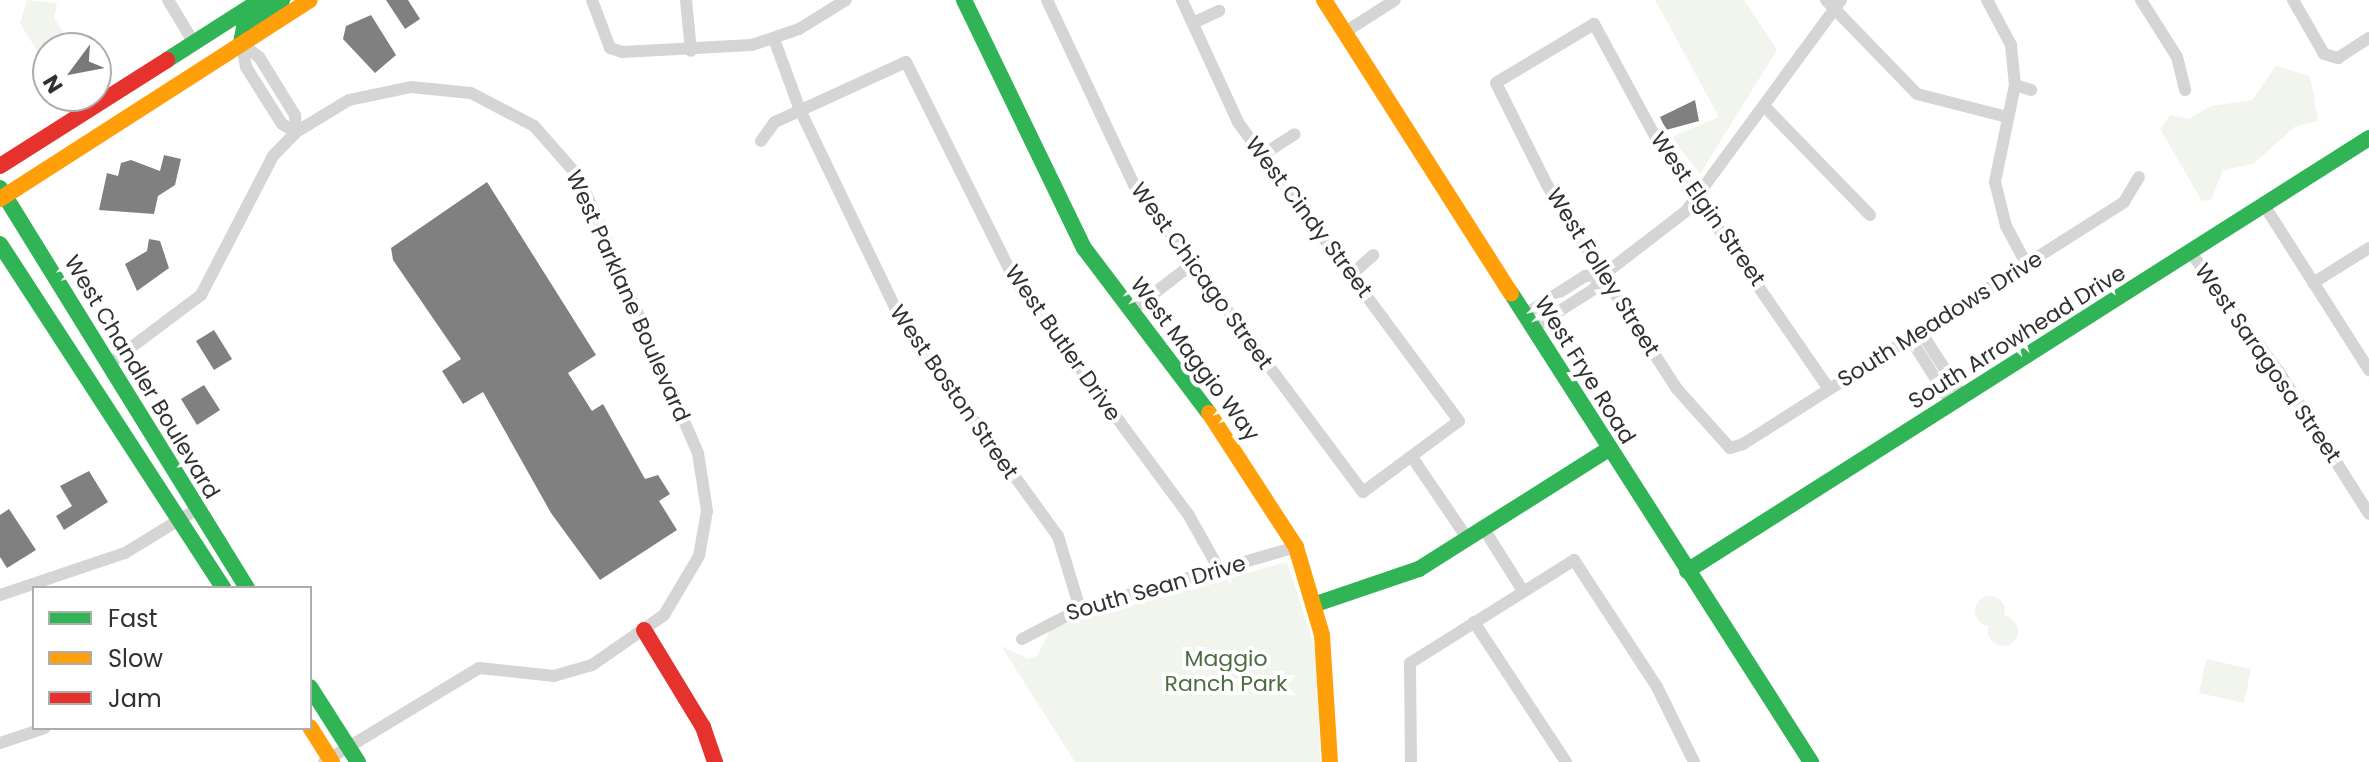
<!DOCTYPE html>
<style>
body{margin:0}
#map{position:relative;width:2369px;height:762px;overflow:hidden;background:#fff;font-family:Poppins,sans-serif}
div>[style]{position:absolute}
.green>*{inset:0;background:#f1f5ee}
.round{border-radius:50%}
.building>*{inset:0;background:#808080}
.street>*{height:12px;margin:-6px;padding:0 6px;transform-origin:6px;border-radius:6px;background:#d5d5d5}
.fast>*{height:16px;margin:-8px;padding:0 8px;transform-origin:8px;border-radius:8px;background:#30b455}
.slow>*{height:16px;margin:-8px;padding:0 8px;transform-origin:8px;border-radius:8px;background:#ff9f0a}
.jam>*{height:16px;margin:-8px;padding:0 8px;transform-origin:8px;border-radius:8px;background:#e5322d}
span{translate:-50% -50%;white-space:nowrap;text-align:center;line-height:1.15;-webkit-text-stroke:8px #fff;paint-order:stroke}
.street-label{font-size:22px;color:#313131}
.park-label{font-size:22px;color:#4d6d3f}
.legend{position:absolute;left:32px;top:586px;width:280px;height:144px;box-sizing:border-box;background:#fff;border:2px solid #adadad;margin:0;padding:10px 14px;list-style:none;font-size:24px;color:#313131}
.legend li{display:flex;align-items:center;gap:16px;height:40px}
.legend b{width:40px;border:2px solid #adadad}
.north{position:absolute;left:32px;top:32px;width:80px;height:80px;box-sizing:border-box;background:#fff;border:2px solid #adadad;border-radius:50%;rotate:238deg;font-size:22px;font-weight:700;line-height:32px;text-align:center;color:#313131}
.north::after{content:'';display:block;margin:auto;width:28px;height:36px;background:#797979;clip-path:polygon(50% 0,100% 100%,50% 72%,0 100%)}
</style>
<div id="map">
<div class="green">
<i style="clip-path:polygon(27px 0,57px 3px,54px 18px,74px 48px,48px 48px,48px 69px,20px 23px)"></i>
<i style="clip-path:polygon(1655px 0,1744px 0,1777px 50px,1700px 174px,1671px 137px,1719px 117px)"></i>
<i style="clip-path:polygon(2276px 66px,2310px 76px,2318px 121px,2296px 126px,2253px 164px,2223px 170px,2211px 200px,2202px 201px,2160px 129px,2170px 115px,2189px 119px,2211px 106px,2252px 100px)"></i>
<i style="clip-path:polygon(1287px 562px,1317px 655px,1320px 762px,1075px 762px,1001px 646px,1028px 659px,1037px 656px,1051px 628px)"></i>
<i class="round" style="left:1975px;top:596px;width:30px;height:30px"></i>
<i class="round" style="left:1988px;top:616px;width:30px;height:30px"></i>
<i style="clip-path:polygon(2206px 659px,2251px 669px,2244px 703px,2199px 693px)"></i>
</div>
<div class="building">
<i style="clip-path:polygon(386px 0,408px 0,420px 19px,405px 29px)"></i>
<i style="clip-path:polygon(371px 15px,396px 55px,375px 73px,343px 39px,346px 26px)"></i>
<i style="clip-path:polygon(1695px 100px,1699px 121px,1666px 130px,1660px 117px)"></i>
<i style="clip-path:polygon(164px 155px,181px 159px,175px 185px,158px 196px,154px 214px,99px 210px,107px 173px,118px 176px,121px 163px,131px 160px,160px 171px)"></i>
<i style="clip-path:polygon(487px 182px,596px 355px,568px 373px,592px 411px,603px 404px,645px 479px,658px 475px,670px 494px,659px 501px,677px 530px,600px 580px,551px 513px,483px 392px,463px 404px,442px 371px,461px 359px,393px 260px,391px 248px)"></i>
<i style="clip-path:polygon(149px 239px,160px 241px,169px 268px,137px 291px,125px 264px,147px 251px)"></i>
<i style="clip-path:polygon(214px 330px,232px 359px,214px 370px,196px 341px)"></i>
<i style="clip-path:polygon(204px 385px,220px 410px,197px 425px,181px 399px)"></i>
<i style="clip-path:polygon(89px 471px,108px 502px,64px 530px,56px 516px,72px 506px,60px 486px)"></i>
<i style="clip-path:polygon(9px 509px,36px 550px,7px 568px,0 557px,0 515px)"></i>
</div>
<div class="street">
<i style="left:168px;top:0;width:50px;rotate:58.8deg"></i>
<i style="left:592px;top:0;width:51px;rotate:69.4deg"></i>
<i style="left:610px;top:48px;width:13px;rotate:18deg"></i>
<i style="left:622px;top:52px;width:130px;rotate:-3.1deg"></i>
<i style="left:752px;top:45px;width:50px;rotate:-18.8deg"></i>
<i style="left:799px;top:29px;width:55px;rotate:-31.7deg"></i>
<i style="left:686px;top:0;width:51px;rotate:84.4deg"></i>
<i style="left:1047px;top:0;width:204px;rotate:64.8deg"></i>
<i style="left:1134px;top:185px;width:383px;rotate:53.3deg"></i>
<i style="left:1363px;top:492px;width:119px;rotate:-36.5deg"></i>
<i style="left:1459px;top:421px;width:372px;rotate:-126.5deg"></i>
<i style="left:1238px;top:122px;width:134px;rotate:-114.7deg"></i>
<i style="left:1826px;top:0;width:131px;rotate:45.9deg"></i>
<i style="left:1917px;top:94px;width:93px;rotate:14.3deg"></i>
<i style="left:1987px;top:0;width:51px;rotate:61.9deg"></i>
<i style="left:2011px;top:45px;width:40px;rotate:84.3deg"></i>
<i style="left:2015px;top:85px;width:99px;rotate:101.7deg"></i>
<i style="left:1995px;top:182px;width:45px;rotate:76deg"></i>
<i style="left:2006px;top:226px;width:44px;rotate:61.7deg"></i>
<i style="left:2141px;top:0;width:67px;rotate:57.7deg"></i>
<i style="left:2177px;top:57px;width:34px;rotate:76deg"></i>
<i style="left:2293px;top:0;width:62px;rotate:60.1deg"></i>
<i style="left:2324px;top:54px;width:15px;rotate:16deg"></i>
<i style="left:2338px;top:58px;width:37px;rotate:-33deg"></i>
<i style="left:1193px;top:23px;width:29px;rotate:-25deg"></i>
<i style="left:1345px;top:32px;width:59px;rotate:-32.6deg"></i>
<i style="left:774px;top:39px;width:76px;rotate:69.9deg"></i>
<i style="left:800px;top:110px;width:231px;rotate:64.3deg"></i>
<i style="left:900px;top:318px;width:269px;rotate:54.1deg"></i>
<i style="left:1058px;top:536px;width:76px;rotate:73.2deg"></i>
<i style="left:241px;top:43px;width:23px;rotate:38deg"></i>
<i style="left:259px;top:57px;width:68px;rotate:58.2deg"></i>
<i style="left:295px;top:115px;width:17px;rotate:87deg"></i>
<i style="left:241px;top:43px;width:25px;rotate:78deg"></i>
<i style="left:246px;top:67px;width:67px;rotate:57.7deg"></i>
<i style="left:282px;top:124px;width:16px;rotate:30deg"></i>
<i style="left:2015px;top:85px;width:17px;rotate:17deg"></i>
<i style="left:1764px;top:106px;width:152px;rotate:45.8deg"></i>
<i style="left:761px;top:141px;width:24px;rotate:-54deg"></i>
<i style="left:775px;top:122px;width:144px;rotate:-24.6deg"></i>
<i style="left:906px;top:62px;width:242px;rotate:63.5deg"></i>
<i style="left:1014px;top:279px;width:292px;rotate:53.5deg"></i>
<i style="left:1188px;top:514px;width:63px;rotate:60.6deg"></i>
<i style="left:1261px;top:156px;width:40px;rotate:-32.9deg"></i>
<i style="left:2264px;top:205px;width:196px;rotate:57.5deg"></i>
<i style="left:2191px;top:253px;width:148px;rotate:53.5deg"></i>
<i style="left:2279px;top:372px;width:168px;rotate:57.6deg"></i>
<i style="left:1351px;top:275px;width:30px;rotate:-42deg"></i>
<i style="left:2313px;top:283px;width:66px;rotate:-32deg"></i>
<i style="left:1131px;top:311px;width:76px;rotate:-37.5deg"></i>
<i style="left:1524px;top:315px;width:72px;rotate:-32.6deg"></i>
<i style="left:1585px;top:276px;width:18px;rotate:-3deg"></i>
<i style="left:1533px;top:328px;width:72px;rotate:-32.6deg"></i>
<i style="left:1594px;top:289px;width:17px;rotate:-57deg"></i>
<i style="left:1603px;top:275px;width:105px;rotate:-37.6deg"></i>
<i style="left:1686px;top:211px;width:262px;rotate:-53.7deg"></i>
<i style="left:1921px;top:332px;width:76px;rotate:57.4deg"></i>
<i style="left:1910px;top:338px;width:77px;rotate:57.8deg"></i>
<i style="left:109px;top:364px;width:115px;rotate:-36.9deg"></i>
<i style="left:201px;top:295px;width:157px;rotate:-62.6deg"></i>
<i style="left:273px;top:156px;width:33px;rotate:-46deg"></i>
<i style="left:296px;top:132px;width:62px;rotate:-31.1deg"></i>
<i style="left:349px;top:100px;width:63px;rotate:-11.8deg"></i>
<i style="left:411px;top:87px;width:60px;rotate:5.7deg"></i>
<i style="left:471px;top:93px;width:71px;rotate:27.6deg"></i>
<i style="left:534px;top:126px;width:68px;rotate:48.6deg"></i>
<i style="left:579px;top:177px;width:301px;rotate:66.7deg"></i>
<i style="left:698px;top:453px;width:59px;rotate:81.2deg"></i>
<i style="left:707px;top:511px;width:46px;rotate:100.1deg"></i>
<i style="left:699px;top:556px;width:69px;rotate:120.7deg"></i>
<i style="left:664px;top:615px;width:88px;rotate:145.2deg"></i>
<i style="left:592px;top:665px;width:40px;rotate:164deg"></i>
<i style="left:554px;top:676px;width:75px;rotate:-173.9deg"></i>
<i style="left:479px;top:668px;width:181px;rotate:148.8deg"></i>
<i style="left:1829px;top:389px;width:305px;rotate:-124.6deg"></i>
<i style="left:1656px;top:138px;width:130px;rotate:-118.5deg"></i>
<i style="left:1594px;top:24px;width:114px;rotate:149deg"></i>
<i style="left:1496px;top:83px;width:114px;rotate:63.4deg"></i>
<i style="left:1547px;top:185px;width:126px;rotate:57.9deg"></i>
<i style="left:1614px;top:292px;width:116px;rotate:57deg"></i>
<i style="left:1677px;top:389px;width:79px;rotate:48.1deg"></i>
<i style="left:1730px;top:448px;width:14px;rotate:-17deg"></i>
<i style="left:1743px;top:444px;width:451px;rotate:-32.4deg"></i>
<i style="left:2124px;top:202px;width:29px;rotate:-59deg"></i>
<i style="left:1412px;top:457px;width:98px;rotate:55.8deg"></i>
<i style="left:1484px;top:529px;width:73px;rotate:57.8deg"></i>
<i style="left:0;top:595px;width:132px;rotate:-18.6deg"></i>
<i style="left:125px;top:553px;width:84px;rotate:-31.4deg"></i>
<i style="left:1474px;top:622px;width:168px;rotate:56.7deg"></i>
<i style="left:1022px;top:639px;width:65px;rotate:-27.3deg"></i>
<i style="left:1080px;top:609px;width:225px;rotate:-16deg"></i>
<i style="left:0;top:743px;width:47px;rotate:-18.4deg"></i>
<i style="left:1411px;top:762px;width:99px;rotate:-90.6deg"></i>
<i style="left:1410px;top:663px;width:194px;rotate:-32.1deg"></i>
<i style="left:1574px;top:560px;width:152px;rotate:56.8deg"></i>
<i style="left:1657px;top:687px;width:84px;rotate:63.7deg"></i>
</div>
<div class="fast">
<i style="left:964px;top:0;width:276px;rotate:64.2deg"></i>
<i style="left:1084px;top:248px;width:207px;rotate:52.9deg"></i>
<i style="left:241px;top:43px;width:16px;rotate:-79deg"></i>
<i style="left:244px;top:27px;width:47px;rotate:-35.4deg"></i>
<i style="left:167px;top:60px;width:112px;rotate:-32.6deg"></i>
<i style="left:0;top:188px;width:470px;rotate:58.3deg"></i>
<i style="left:0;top:244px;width:410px;rotate:57deg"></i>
<i style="left:1511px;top:293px;width:557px;rotate:57.39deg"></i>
<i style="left:1687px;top:571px;width:808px;rotate:-32.41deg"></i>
<i style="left:1316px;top:604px;width:109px;rotate:-18.8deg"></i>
<i style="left:1419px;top:569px;width:225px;rotate:-32.3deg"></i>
<i style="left:310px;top:687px;width:89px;rotate:57.4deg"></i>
</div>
<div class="slow">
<i style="left:1324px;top:0;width:348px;rotate:57.5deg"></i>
<i style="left:0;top:199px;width:368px;rotate:-32.7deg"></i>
<i style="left:1209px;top:413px;width:160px;rotate:57deg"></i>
<i style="left:1296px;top:547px;width:92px;rotate:73.5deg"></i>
<i style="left:1322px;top:635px;width:127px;rotate:86.4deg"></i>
<i style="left:310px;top:727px;width:41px;rotate:57.8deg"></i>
</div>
<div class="jam">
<i style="left:0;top:166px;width:198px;rotate:-32.4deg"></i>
<i style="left:644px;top:630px;width:114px;rotate:58.7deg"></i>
<i style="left:703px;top:727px;width:37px;rotate:71deg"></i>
</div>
<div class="street-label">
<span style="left:1708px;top:209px;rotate:55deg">West Elgin Street</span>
<span style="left:1309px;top:217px;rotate:53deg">West Cindy Street</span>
<span style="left:1603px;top:272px;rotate:58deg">West Folley Street</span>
<span style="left:1202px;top:276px;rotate:54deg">West Chicago Street</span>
<span style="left:628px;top:296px;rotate:66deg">West Parklane Boulevard</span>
<span style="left:1940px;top:319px;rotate:-32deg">South Meadows Drive</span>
<span style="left:2017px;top:337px;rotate:-32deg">South Arrowhead Drive</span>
<span style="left:1063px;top:343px;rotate:55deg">West Butler Drive</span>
<span style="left:1195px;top:359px;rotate:53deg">West Maggio Way</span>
<span style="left:2268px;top:363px;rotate:55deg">West Saragosa Street</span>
<span style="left:1585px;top:370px;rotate:58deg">West Frye Road</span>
<span style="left:142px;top:377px;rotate:59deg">West Chandler Boulevard</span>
<span style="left:954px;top:392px;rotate:55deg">West Boston Street</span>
<span style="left:1156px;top:588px;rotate:-16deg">South Sean Drive</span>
</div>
<div class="park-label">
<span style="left:1226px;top:671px">Maggio<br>Ranch Park</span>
</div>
<ul class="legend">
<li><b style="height:10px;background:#30b455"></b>Fast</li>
<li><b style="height:10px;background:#ff9f0a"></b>Slow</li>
<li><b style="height:10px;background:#e5322d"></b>Jam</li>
</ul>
<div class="north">N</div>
</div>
